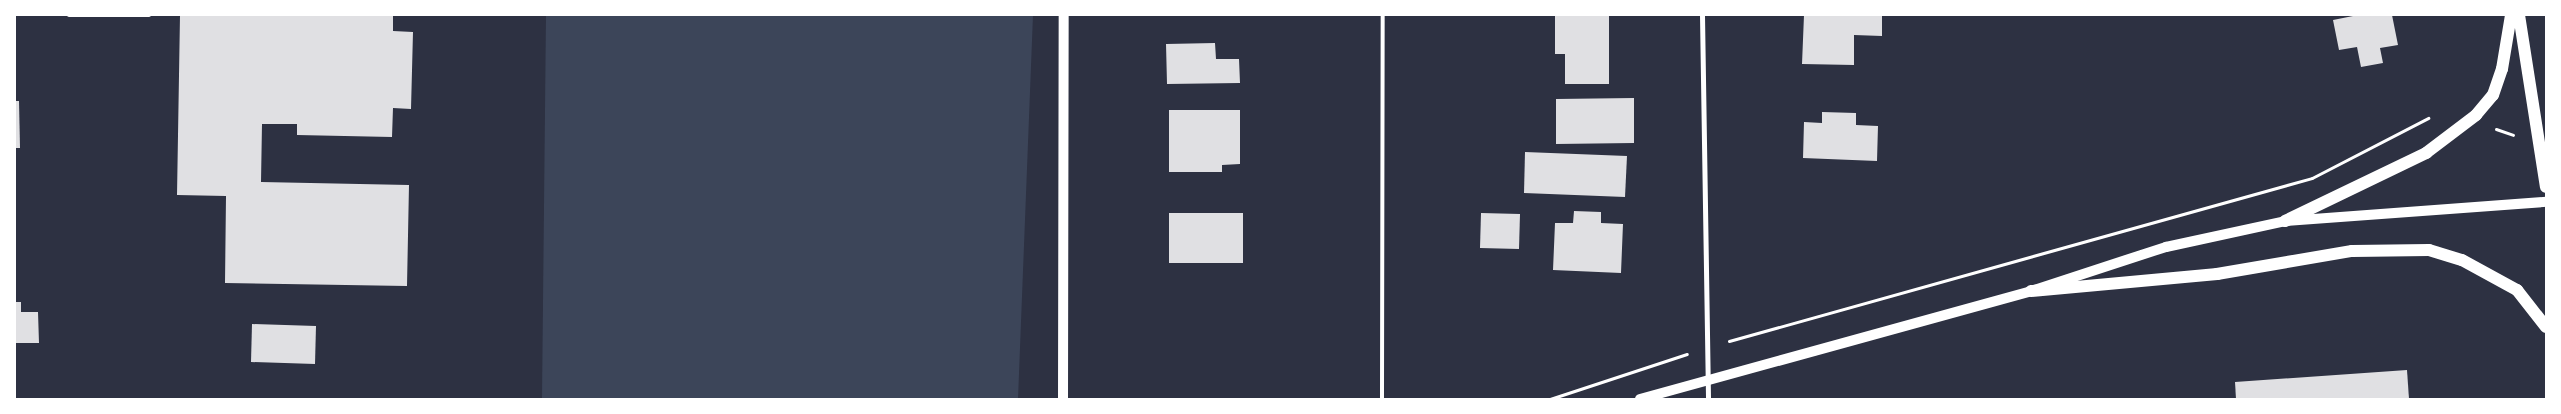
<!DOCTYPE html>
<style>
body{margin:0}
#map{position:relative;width:2561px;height:414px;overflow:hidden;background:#2d3142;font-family:"PT Sans",sans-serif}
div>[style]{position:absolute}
.green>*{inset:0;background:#3c4559}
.building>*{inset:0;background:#e0e0e3}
.path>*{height:3px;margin:-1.5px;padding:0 1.5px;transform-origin:1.5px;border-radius:1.5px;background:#fff}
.service>*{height:4px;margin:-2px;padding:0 2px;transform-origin:2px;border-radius:2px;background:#fff}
.minor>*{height:5px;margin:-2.5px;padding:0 2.5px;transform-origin:2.5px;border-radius:2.5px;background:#fff}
.secondary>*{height:10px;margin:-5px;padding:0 5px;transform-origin:5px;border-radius:5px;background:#fff}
.primary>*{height:12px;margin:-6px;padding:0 6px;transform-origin:6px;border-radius:6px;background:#fff}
span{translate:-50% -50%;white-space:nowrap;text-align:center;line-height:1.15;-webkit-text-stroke:4.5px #fff;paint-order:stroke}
.frame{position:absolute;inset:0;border:16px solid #fff;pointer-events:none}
</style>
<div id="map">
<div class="green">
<i style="clip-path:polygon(546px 15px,1033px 15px,1018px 399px,542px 399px)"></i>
</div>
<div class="building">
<i style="clip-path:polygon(180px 15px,393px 15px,393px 31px,413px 32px,411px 109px,393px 108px,392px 137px,297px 135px,297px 124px,262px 124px,261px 182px,409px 185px,407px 286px,225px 283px,226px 196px,177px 195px)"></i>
<i style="clip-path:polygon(1555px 15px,1609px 15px,1609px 84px,1565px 84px,1565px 54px,1555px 54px)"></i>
<i style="clip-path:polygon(1804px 15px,1882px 15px,1882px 36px,1854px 35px,1854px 65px,1802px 64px)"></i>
<i style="clip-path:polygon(2358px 15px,2392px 15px,2398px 45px,2380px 48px,2383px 63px,2361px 67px,2357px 47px,2339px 50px,2333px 20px)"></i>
<i style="clip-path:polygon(1215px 43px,1216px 59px,1239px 59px,1240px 83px,1167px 84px,1166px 44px)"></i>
<i style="clip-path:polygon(1634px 98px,1634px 143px,1556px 144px,1556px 99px)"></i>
<i style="clip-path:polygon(15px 101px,19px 101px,20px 148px,15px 148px)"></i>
<i style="clip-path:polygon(1169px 110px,1240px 110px,1240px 164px,1222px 165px,1222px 172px,1169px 172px)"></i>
<i style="clip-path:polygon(1822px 112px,1856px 113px,1856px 125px,1878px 126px,1877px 161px,1803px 158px,1804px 122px,1822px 123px)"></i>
<i style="clip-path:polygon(1525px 152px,1627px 156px,1625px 197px,1524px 193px)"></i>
<i style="clip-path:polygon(1574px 211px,1601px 212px,1601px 223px,1623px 224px,1621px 273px,1553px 270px,1555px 223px,1573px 223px)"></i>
<i style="clip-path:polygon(1169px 213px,1243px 213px,1243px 263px,1169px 263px)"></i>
<i style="clip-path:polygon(1481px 213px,1520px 214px,1519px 249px,1480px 248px)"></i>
<i style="clip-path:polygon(15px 302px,21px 302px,21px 312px,38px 312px,39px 343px,15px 343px)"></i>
<i style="clip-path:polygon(252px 324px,316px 326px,315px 364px,251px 362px)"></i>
<i style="clip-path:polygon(2407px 370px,2409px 399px,2236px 399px,2235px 382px)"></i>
</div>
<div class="path">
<i style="left:2496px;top:129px;width:18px;rotate:19deg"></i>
<i style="left:1729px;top:341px;width:605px;rotate:-15.62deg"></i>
<i style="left:2312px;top:178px;width:131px;rotate:-27.3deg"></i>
<i style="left:1550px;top:399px;width:144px;rotate:-18.2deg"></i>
</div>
<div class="service">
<i style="left:69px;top:15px;width:80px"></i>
<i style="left:1382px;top:399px;width:384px;rotate:-89.9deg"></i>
</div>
<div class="minor">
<i style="left:1702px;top:15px;width:384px;rotate:89.1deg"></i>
</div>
<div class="secondary">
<i style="left:1063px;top:399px;width:384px;rotate:-89.9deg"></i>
<i style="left:1640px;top:399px;width:406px;rotate:-15.4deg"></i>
<i style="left:2031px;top:291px;width:142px;rotate:-18.1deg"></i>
<i style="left:2166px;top:247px;width:122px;rotate:-12.3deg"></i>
<i style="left:2285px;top:221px;width:262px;rotate:-4.2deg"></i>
</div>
<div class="primary">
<i style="left:2519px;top:15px;width:174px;rotate:81.1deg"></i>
<i style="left:2285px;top:221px;width:157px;rotate:-25.7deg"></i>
<i style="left:2426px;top:153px;width:63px;rotate:-37.2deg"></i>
<i style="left:2476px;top:115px;width:26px;rotate:-50deg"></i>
<i style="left:2493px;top:95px;width:28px;rotate:-71deg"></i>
<i style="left:2502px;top:69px;width:55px;rotate:-80.5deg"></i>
<i style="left:2031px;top:291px;width:187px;rotate:-5.2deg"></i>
<i style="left:2217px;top:274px;width:137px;rotate:-9.7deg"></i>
<i style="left:2352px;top:251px;width:77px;rotate:-0.7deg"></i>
<i style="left:2429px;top:250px;width:34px;rotate:17deg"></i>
<i style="left:2462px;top:260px;width:63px;rotate:28.6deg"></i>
<i style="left:2517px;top:290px;width:47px;rotate:51.9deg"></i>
</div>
<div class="frame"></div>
</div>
